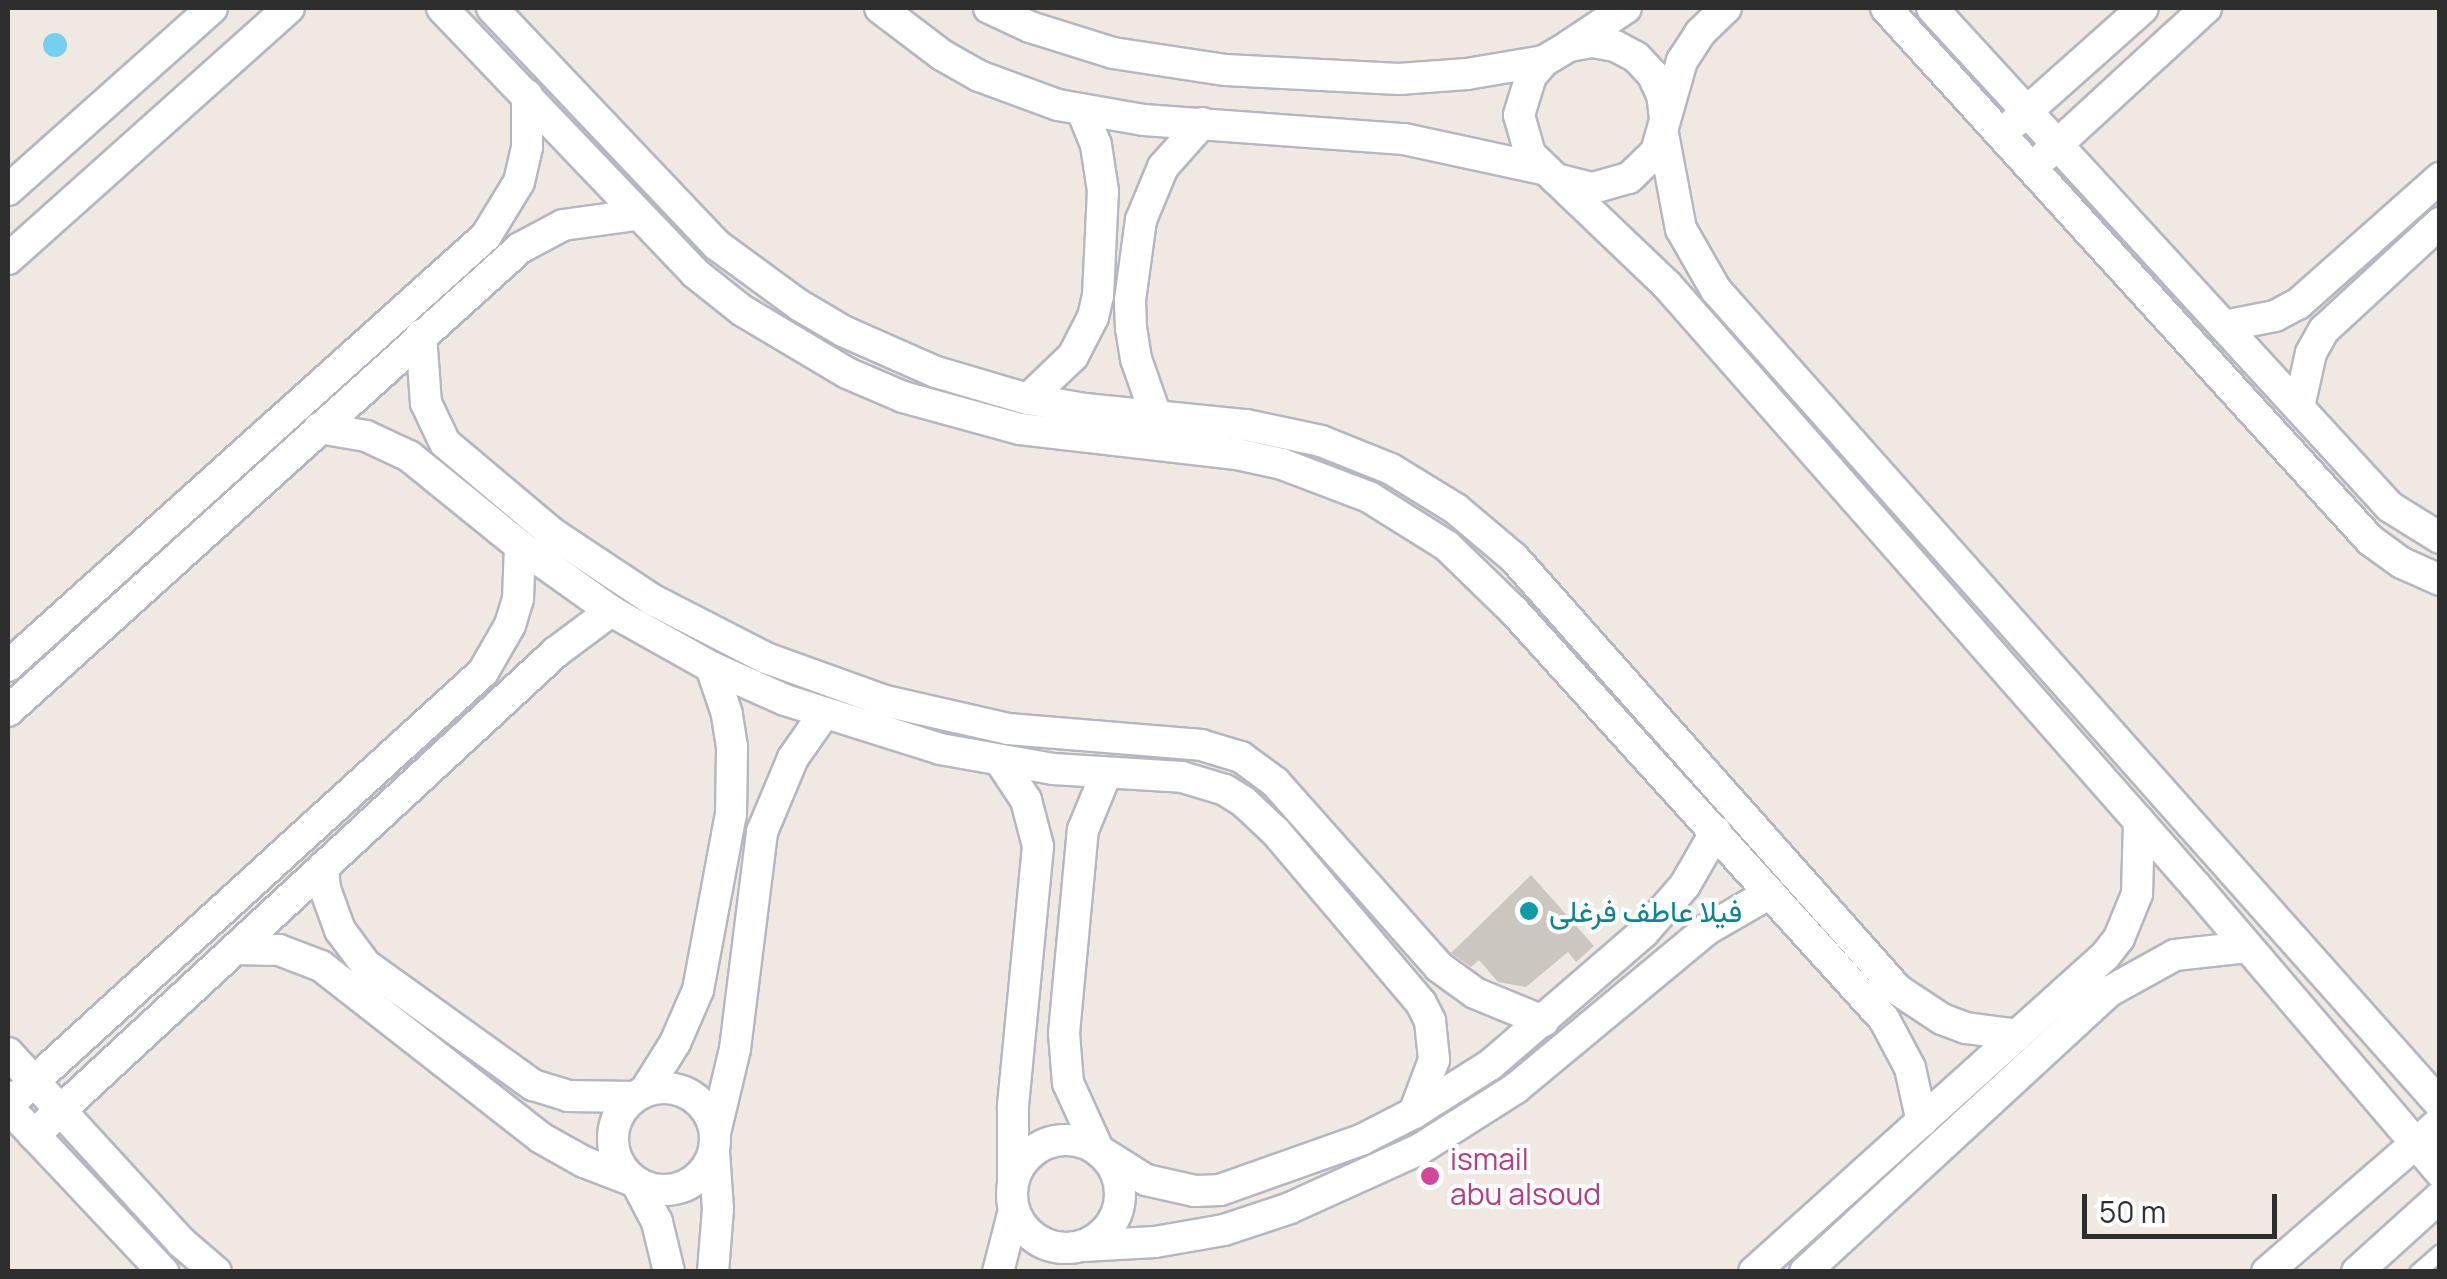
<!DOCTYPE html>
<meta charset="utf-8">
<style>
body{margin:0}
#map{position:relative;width:2447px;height:1279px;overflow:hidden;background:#efe9e1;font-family:Manrope,Vazirmatn,sans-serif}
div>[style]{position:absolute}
.water>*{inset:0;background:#75cff0}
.round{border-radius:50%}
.building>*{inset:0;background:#cbc7bf}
.roads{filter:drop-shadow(2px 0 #b4b7c1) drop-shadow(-2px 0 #b4b7c1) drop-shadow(0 2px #b4b7c1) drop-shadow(0 -2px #b4b7c1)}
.lane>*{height:15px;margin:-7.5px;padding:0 7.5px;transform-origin:7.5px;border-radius:7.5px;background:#fff}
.street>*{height:30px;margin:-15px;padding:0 15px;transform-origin:15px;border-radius:15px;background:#fff}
.street>.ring{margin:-15px;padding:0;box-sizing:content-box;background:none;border:30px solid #fff;border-radius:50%}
.dots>*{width:28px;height:28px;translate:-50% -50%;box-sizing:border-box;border:5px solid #fff;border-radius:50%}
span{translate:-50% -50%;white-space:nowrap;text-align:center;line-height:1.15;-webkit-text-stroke:8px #fff;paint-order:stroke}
.culture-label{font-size:30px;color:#0d838f}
.left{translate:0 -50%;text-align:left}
.hotel-label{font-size:30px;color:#b23c85}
.frame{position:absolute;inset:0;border:10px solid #2e2e2e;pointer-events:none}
.scale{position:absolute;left:2082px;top:1194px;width:195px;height:45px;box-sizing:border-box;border:5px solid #2e2e2e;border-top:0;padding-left:12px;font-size:30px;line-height:35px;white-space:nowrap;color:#2e2e2e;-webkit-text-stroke:8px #fff;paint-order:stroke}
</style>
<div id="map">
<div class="water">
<i class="round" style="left:43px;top:33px;width:24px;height:24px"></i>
</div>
<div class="building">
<i style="clip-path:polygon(1531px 875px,1594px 946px,1576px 962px,1568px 952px,1526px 987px,1498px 982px,1479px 960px,1471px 967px,1451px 953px)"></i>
</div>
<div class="roads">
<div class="lane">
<i style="left:2417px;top:1272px;width:30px;rotate:-41deg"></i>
</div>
<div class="street">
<i style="left:442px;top:8px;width:366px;rotate:46.3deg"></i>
<i style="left:695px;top:273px;width:61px;rotate:38.4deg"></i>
<i style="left:743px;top:311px;width:121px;rotate:30.8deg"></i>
<i style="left:847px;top:373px;width:61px;rotate:23.2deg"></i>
<i style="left:903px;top:397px;width:121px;rotate:15.3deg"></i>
<i style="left:1020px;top:429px;width:218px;rotate:6.6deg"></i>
<i style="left:1237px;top:454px;width:46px;rotate:12.5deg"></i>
<i style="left:1282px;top:464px;width:93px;rotate:20.8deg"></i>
<i style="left:1369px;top:497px;width:92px;rotate:32.1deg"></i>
<i style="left:1447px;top:546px;width:93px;rotate:44.1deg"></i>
<i style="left:1514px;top:611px;width:551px;rotate:47.8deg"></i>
<i style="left:1884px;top:1019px;width:55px;rotate:62deg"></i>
<i style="left:1910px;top:1068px;width:55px;rotate:77.5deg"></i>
<i style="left:492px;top:8px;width:327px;rotate:46.5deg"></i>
<i style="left:717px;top:245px;width:102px;rotate:36.2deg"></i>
<i style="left:799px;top:305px;width:51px;rotate:30.6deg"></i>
<i style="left:843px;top:331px;width:102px;rotate:23.8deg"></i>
<i style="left:936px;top:372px;width:96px;rotate:16.4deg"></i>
<i style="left:1028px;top:399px;width:58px;rotate:10deg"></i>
<i style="left:1085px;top:409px;width:162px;rotate:5.7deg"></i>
<i style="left:1246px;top:425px;width:77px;rotate:12deg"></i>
<i style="left:1321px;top:441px;width:75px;rotate:21.8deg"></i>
<i style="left:1391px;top:469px;width:76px;rotate:31.6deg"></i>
<i style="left:1456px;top:509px;width:76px;rotate:40.2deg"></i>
<i style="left:1514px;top:558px;width:578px;rotate:48.37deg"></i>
<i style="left:1898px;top:990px;width:53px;rotate:33.4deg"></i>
<i style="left:1942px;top:1019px;width:26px;rotate:21deg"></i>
<i style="left:1966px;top:1028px;width:52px;rotate:7.7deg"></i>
<i style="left:880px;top:8px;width:78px;rotate:37.2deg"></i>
<i style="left:942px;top:55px;width:43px;rotate:29.6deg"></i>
<i style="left:979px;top:76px;width:84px;rotate:20.2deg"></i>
<i style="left:1058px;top:105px;width:87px;rotate:9.9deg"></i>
<i style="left:1144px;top:120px;width:261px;rotate:4.2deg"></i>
<i style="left:1404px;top:139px;width:142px;rotate:12.2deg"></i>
<i style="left:989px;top:8px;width:45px;rotate:24.9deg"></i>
<i style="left:1030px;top:27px;width:87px;rotate:17.4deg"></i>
<i style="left:1113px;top:53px;width:114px;rotate:8.6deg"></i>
<i style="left:1226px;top:70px;width:173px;rotate:3deg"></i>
<i style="left:1399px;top:79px;width:68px;rotate:-4.2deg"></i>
<i style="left:1467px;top:74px;width:78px;rotate:-9.6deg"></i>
<i style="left:1886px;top:8px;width:719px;rotate:47.7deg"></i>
<i style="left:2370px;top:540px;width:39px;rotate:36deg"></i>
<i style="left:2402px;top:563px;width:42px;rotate:24.1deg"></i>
<i style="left:1932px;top:8px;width:677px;rotate:47.45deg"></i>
<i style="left:2390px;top:507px;width:59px;rotate:31.8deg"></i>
<i style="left:1570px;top:45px;width:67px;rotate:-33.5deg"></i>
<i style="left:1665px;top:118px;width:23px;rotate:-97deg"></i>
<i style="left:1662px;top:95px;width:23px;rotate:-115deg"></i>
<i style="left:1652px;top:74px;width:23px;rotate:-133deg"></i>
<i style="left:1636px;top:57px;width:24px;rotate:-152deg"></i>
<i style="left:1615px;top:46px;width:23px;rotate:-170deg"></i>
<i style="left:1592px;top:42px;width:23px;rotate:170deg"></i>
<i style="left:1569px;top:46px;width:29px;rotate:149deg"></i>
<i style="left:1544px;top:61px;width:20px;rotate:131deg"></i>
<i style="left:1531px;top:76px;width:41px;rotate:107.1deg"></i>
<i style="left:1519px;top:115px;width:41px;rotate:74.2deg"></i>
<i style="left:1530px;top:154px;width:36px;rotate:44deg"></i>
<i style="left:1556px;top:179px;width:38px;rotate:14deg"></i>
<i style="left:1593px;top:188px;width:37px;rotate:-16deg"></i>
<i style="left:1629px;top:178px;width:37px;rotate:-44deg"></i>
<i style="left:1656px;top:152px;width:95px;rotate:-74.1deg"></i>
<i style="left:1682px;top:61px;width:33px;rotate:-57deg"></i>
<i style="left:1700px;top:33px;width:36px;rotate:-44deg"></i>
<i style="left:2015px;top:122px;width:171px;rotate:-41.7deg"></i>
<i style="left:1663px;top:134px;width:97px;rotate:79.3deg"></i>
<i style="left:1681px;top:229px;width:70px;rotate:60.2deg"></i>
<i style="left:1716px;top:290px;width:1089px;rotate:48.35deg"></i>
<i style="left:2045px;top:156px;width:219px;rotate:-42.6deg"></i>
<i style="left:1556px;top:179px;width:153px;rotate:43.7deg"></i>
<i style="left:1667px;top:285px;width:801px;rotate:48.65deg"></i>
<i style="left:2196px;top:886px;width:376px;rotate:49.5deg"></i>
<i style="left:8px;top:190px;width:273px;rotate:-41.7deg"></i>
<i style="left:8px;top:259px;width:377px;rotate:-41.8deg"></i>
<i style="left:2224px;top:326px;width:52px;rotate:-11.1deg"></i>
<i style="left:2275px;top:316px;width:26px;rotate:-28deg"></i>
<i style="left:2298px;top:304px;width:190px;rotate:-41.6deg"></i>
<i style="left:421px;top:335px;width:68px;rotate:85.8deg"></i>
<i style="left:426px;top:403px;width:44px;rotate:64.6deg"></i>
<i style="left:445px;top:443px;width:140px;rotate:40.1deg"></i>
<i style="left:552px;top:533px;width:121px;rotate:33.6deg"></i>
<i style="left:653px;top:600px;width:127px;rotate:27.2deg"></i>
<i style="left:766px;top:658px;width:127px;rotate:19.9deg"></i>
<i style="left:885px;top:701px;width:126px;rotate:12.8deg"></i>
<i style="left:1008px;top:729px;width:194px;rotate:4.7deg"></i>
<i style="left:1201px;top:745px;width:42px;rotate:16.7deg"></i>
<i style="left:1241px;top:757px;width:42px;rotate:36.3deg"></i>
<i style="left:1275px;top:782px;width:247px;rotate:48.4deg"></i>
<i style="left:1439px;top:967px;width:44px;rotate:35.8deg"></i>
<i style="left:1475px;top:993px;width:74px;rotate:22.4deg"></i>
<i style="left:1028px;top:399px;width:62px;rotate:-43.7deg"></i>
<i style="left:1073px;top:356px;width:44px;rotate:-62.9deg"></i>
<i style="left:1093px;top:317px;width:22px;rotate:-77deg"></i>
<i style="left:1098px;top:296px;width:105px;rotate:-87.3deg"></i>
<i style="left:1103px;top:191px;width:47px;rotate:-98.7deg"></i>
<i style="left:1096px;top:145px;width:38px;rotate:-112deg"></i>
<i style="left:2299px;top:407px;width:55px;rotate:-77.5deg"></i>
<i style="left:2311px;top:353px;width:26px;rotate:-61deg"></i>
<i style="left:2324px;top:330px;width:158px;rotate:-42.7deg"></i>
<i style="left:1156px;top:416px;width:60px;rotate:-109.3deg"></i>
<i style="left:1136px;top:359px;width:30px;rotate:-99deg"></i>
<i style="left:1131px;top:329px;width:29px;rotate:-92deg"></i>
<i style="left:1130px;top:300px;width:81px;rotate:-82.2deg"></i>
<i style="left:1141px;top:220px;width:57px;rotate:-67.5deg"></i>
<i style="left:1163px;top:167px;width:59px;rotate:-48.4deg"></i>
<i style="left:319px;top:428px;width:48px;rotate:9.7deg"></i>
<i style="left:366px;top:436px;width:47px;rotate:24.9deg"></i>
<i style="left:409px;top:456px;width:143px;rotate:39deg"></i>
<i style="left:520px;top:546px;width:112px;rotate:35.5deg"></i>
<i style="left:611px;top:611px;width:115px;rotate:29.2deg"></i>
<i style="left:711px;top:667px;width:81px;rotate:24deg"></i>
<i style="left:785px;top:700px;width:163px;rotate:17.5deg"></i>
<i style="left:940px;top:749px;width:115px;rotate:10deg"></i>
<i style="left:1053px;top:769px;width:129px;rotate:3.5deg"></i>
<i style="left:1182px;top:777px;width:45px;rotate:16.8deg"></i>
<i style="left:1225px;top:790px;width:22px;rotate:32deg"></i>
<i style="left:1244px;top:802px;width:44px;rotate:43.2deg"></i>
<i style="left:1276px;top:832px;width:224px;rotate:49.7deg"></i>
<i style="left:1421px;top:1003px;width:20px;rotate:63deg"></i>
<i style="left:1430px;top:1021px;width:39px;rotate:84deg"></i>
<i style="left:1434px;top:1060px;width:57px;rotate:110.7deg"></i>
<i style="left:8px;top:666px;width:643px;rotate:-41.97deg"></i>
<i style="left:486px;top:236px;width:63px;rotate:-58.6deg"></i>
<i style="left:519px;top:182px;width:36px;rotate:-77deg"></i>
<i style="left:527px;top:147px;width:52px;rotate:-90deg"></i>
<i style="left:8px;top:711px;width:690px;rotate:-42.12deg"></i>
<i style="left:520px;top:248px;width:49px;rotate:-28.1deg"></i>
<i style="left:563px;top:225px;width:74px;rotate:-7.8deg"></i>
<i style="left:1000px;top:761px;width:47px;rotate:56.3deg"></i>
<i style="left:1026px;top:800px;width:48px;rotate:75.4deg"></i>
<i style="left:1038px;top:846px;width:263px;rotate:95.5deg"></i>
<i style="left:1013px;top:1108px;width:73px;rotate:90deg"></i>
<i style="left:323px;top:867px;width:22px;rotate:85deg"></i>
<i style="left:325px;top:889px;width:44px;rotate:69.9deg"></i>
<i style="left:340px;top:930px;width:44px;rotate:53.4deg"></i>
<i style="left:366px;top:965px;width:206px;rotate:35.7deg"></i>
<i style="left:533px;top:1085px;width:37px;rotate:17deg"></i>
<i style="left:568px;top:1096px;width:67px;rotate:0.9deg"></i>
<i style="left:235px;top:949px;width:44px;rotate:1.3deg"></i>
<i style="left:279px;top:950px;width:45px;rotate:20.9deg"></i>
<i style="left:321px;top:966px;width:279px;rotate:38deg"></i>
<i style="left:541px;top:1138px;width:49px;rotate:29.2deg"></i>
<i style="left:584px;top:1162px;width:50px;rotate:21deg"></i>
<i style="left:8px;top:1053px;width:256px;rotate:47.5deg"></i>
<i style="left:181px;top:1242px;width:46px;rotate:40.6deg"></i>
<i class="ring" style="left:613px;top:1088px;width:72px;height:72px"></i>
<i style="left:645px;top:1091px;width:57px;rotate:-58deg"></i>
<i style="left:675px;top:1043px;width:58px;rotate:-66.5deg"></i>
<i style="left:698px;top:990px;width:179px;rotate:-79.4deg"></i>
<i style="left:731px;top:814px;width:67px;rotate:-89.1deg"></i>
<i style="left:732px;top:747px;width:33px;rotate:-99deg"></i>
<i style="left:727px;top:714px;width:50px;rotate:-108.8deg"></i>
<i style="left:8px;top:1105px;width:643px;rotate:-42.35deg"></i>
<i style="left:483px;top:672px;width:54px;rotate:-60.1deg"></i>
<i style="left:510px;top:625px;width:27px;rotate:-73deg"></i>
<i style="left:518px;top:599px;width:53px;rotate:-87.8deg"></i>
<i style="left:20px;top:1120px;width:209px;rotate:46.7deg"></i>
<i style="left:715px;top:1133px;width:86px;rotate:-76.6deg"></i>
<i style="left:735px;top:1049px;width:219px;rotate:-82.9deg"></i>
<i style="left:762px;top:832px;width:80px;rotate:-67.3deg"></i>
<i style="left:793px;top:758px;width:52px;rotate:-55.1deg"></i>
<i style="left:34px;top:1135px;width:711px;rotate:-42.78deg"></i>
<i style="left:556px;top:652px;width:69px;rotate:-36.7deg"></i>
<i class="ring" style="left:1012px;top:1140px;width:78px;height:78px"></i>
<i style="left:1098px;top:1149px;width:72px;rotate:-114.4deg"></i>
<i style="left:1068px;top:1083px;width:50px;rotate:-94.6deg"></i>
<i style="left:1064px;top:1033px;width:204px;rotate:-84.7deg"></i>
<i style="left:1083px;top:830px;width:61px;rotate:-67.7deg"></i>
<i style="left:1103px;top:1153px;width:51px;rotate:32.1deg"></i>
<i style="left:1146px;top:1180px;width:50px;rotate:12.7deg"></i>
<i style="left:1195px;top:1191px;width:25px;rotate:-2deg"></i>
<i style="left:1220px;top:1190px;width:150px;rotate:-19.5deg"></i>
<i style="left:1361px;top:1140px;width:59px;rotate:-27deg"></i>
<i style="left:1414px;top:1113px;width:90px;rotate:-32.3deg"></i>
<i style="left:1490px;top:1065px;width:203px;rotate:-40.8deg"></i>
<i style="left:1644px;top:932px;width:62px;rotate:-48.9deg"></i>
<i style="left:1685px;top:885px;width:62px;rotate:-60.1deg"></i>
<i style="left:636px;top:1182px;width:45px;rotate:62.3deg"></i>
<i style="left:657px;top:1222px;width:51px;rotate:76.5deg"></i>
<i style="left:1083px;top:1246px;width:72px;rotate:-3.2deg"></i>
<i style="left:1155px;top:1242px;width:70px;rotate:-9.9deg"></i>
<i style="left:1224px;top:1230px;width:70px;rotate:-18.4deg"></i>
<i style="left:1290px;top:1208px;width:143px;rotate:-24.4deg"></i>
<i style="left:1420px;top:1149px;width:114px;rotate:-32.4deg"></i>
<i style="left:1516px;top:1088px;width:247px;rotate:-39.7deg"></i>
<i style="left:1706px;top:930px;width:74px;rotate:-30deg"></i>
<i style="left:713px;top:1272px;width:63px;rotate:-85.5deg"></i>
<i style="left:718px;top:1209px;width:57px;rotate:-94deg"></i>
<i style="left:998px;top:1272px;width:64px;rotate:-75.5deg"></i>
<i style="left:1754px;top:1272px;width:472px;rotate:-42deg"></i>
<i style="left:2105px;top:956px;width:23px;rotate:-52deg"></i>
<i style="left:2119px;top:938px;width:48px;rotate:-67.8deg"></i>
<i style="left:2137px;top:894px;width:73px;rotate:-88.4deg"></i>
<i style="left:1805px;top:1272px;width:415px;rotate:-42.7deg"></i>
<i style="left:2110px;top:991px;width:74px;rotate:-29deg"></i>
<i style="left:2175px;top:955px;width:73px;rotate:-6.3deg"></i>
<i style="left:2267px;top:1272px;width:229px;rotate:-40.9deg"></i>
<i style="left:2357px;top:1272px;width:112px;rotate:-42.1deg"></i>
</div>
</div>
<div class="dots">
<i style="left:1529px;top:911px;background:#0f9aa8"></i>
<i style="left:1430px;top:1176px;background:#d1479c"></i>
</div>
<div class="culture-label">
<span class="left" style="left:1549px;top:911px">فيلا عاطف فرغلى</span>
</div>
<div class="hotel-label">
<span class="left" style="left:1450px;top:1176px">ismail<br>abu alsoud</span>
</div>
<div class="frame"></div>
<div class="scale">50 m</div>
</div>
